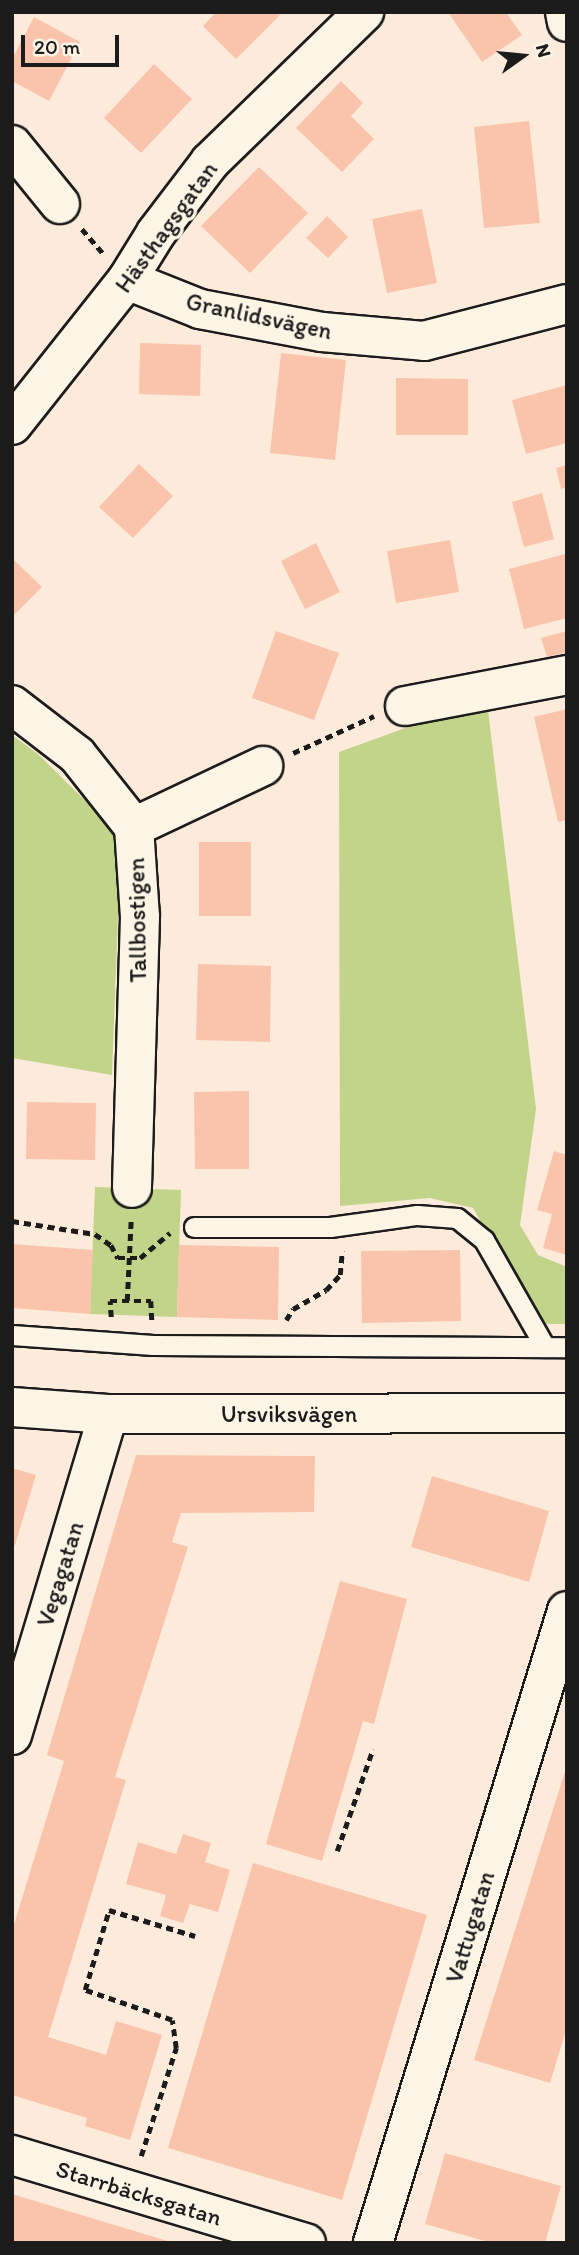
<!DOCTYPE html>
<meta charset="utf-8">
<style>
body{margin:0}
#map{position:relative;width:579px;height:2255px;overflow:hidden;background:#fcebda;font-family:Itim,sans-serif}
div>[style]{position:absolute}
.green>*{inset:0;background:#c2d489}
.building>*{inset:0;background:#fac4ac}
.path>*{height:4.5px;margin-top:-2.25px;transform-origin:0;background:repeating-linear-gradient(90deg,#1c1c1c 0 7px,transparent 0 12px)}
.roads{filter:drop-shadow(2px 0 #1c1c1c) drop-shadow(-2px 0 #1c1c1c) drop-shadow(0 2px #1c1c1c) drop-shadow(0 -2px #1c1c1c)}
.service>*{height:19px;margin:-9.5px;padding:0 9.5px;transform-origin:9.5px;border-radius:9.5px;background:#fcf5e5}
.minor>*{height:38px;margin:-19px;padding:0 19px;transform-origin:19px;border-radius:19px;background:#fcf5e5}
.tertiary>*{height:38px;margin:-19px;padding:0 19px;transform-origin:19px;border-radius:19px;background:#fcf5e5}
span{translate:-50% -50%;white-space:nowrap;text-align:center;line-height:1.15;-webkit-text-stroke:7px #fcf5e5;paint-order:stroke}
.street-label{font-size:24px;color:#1c1c1c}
.frame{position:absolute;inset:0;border:14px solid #1c1c1c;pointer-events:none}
.north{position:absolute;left:488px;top:21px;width:70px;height:70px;-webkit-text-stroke:5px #fcf5e5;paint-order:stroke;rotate:75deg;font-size:19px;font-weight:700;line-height:28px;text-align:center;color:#1c1c1c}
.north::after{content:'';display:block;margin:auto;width:24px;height:32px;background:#1c1c1c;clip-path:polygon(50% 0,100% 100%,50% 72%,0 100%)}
.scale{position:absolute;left:21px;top:35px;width:98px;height:32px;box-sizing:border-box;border:4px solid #1c1c1c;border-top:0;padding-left:9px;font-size:21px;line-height:24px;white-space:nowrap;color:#1c1c1c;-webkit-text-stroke:5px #fcf5e5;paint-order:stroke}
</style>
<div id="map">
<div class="green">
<i style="clip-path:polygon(458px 709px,488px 710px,536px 1109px,520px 1225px,538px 1255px,567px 1267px,567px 1324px,538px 1324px,473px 1208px,430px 1198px,340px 1206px,339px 752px)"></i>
<i style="clip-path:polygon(12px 735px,38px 754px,121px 836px,112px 1075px,12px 1058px)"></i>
<i style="clip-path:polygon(95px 1187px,181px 1190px,177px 1317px,90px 1314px)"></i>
</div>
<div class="building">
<i style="clip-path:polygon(216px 12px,277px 12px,280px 15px,236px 59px,203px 26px)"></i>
<i style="clip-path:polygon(448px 12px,506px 12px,522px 35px,482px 62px)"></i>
<i style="clip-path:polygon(34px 17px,80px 42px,49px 101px,12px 81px,12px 59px)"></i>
<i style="clip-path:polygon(154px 64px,192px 99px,141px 153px,104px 118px)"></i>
<i style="clip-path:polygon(341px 81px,363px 103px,351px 116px,374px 139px,342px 172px,296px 128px)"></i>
<i style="clip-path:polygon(529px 121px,540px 223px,484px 228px,474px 127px)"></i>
<i style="clip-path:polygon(259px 167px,308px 213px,250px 273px,201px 226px)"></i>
<i style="clip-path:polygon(422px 209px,437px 283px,387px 293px,372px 219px)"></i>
<i style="clip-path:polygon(327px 216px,348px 237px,328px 258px,306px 238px)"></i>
<i style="clip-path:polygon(140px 343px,201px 345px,200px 396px,139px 394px)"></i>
<i style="clip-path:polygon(281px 353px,346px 360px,335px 460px,270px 453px)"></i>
<i style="clip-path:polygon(396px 378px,468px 379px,468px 435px,396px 435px)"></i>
<i style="clip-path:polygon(567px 385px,567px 443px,526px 454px,512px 400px)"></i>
<i style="clip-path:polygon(139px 464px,173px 496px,133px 538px,99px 507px)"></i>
<i style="clip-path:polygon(567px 465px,567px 487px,561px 489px,556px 468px)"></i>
<i style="clip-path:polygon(542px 493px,554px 539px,524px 547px,512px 502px)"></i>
<i style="clip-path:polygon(450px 540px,459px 592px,396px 603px,387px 551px)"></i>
<i style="clip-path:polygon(316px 543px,340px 592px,305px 609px,281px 561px)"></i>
<i style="clip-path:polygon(565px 554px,567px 618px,524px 629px,509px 569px)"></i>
<i style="clip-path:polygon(12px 558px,42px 587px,12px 617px)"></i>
<i style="clip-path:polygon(276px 631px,339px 653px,314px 720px,252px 698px)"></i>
<i style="clip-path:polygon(567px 631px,567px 652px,547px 657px,541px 638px)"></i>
<i style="clip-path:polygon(567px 709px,567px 820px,558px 822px,534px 717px)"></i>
<i style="clip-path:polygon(199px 842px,251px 842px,251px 916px,199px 916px)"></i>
<i style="clip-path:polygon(198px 964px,271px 966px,270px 1042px,196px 1040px)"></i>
<i style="clip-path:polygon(249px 1091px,249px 1169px,195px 1169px,194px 1092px)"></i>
<i style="clip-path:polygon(27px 1102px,96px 1103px,95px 1160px,26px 1159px)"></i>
<i style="clip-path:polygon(554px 1151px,567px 1155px,567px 1255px,543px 1248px,552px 1214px,537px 1210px)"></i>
<i style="clip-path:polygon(12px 1244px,93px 1250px,90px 1314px,12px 1308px)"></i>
<i style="clip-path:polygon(179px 1245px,279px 1247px,278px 1320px,177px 1317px)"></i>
<i style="clip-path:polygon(460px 1250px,461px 1321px,362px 1323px,361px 1251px)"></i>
<i style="clip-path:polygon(136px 1455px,315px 1456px,314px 1512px,181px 1513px,172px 1542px,188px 1547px,115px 1777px,126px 1780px,48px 2037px,106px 2055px,116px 2021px,162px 2035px,130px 2140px,85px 2126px,87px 2118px,12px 2095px,12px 1931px,64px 1761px,47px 1755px)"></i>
<i style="clip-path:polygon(12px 1468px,36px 1475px,15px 1545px,12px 1545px)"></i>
<i style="clip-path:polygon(432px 1476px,549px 1511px,529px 1582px,411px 1547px)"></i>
<i style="clip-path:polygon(340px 1581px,407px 1599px,374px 1724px,363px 1721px,322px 1861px,266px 1844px)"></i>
<i style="clip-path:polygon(567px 1765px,567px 2027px,550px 2083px,474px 2060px)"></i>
<i style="clip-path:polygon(183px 1834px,211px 1843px,205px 1862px,230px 1870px,218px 1912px,190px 1904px,183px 1923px,160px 1916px,166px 1895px,126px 1884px,138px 1842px,176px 1854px)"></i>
<i style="clip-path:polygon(253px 1863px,427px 1915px,342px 2200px,168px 2148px)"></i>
<i style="clip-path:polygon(445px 2153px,561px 2186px,545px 2243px,492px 2243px,425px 2224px)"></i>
<i style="clip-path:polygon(12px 2194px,171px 2242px,170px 2243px,12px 2243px)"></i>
</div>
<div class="path">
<i style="left:82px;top:229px;width:33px;rotate:49deg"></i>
<i style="left:293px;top:753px;width:89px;rotate:-24.6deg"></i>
<i style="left:12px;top:1221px;width:84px;rotate:8.9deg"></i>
<i style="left:95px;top:1234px;width:19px;rotate:35deg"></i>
<i style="left:111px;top:1245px;width:15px;rotate:62deg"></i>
<i style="left:118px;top:1258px;width:22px"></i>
<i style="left:140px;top:1258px;width:39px;rotate:-40deg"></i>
<i style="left:127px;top:1301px;width:81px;rotate:-87.2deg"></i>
<i style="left:111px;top:1317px;width:16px;rotate:-94deg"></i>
<i style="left:110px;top:1301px;width:41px"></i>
<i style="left:151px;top:1301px;width:19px;rotate:87deg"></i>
<i style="left:286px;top:1320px;width:13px;rotate:-58deg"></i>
<i style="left:293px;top:1309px;width:38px;rotate:-30deg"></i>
<i style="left:326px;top:1290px;width:21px;rotate:-47deg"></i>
<i style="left:340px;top:1275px;width:24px;rotate:-85deg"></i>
<i style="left:337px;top:1851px;width:108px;rotate:-70.6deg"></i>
<i style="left:141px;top:2156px;width:114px;rotate:-72deg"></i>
<i style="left:176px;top:2048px;width:28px;rotate:-98deg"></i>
<i style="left:172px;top:2020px;width:92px;rotate:-161deg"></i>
<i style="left:85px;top:1990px;width:84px;rotate:-73.3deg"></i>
<i style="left:109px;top:1910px;width:90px;rotate:16.8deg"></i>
</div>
<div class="roads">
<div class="service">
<i style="left:194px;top:1227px;width:136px"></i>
<i style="left:330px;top:1227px;width:88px;rotate:-7.9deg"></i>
<i style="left:417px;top:1215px;width:40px;rotate:4.3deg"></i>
<i style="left:457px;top:1218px;width:35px;rotate:39deg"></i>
<i style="left:484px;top:1240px;width:123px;rotate:60.3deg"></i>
<i style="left:12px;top:1335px;width:141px;rotate:4.1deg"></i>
<i style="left:153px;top:1345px;width:414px;rotate:0.3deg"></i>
</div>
<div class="minor">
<i style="left:565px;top:12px;width:10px;rotate:79deg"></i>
<i style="left:12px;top:145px;width:76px;rotate:50.9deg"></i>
<i style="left:127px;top:280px;width:79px;rotate:21.7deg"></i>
<i style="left:200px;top:309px;width:124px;rotate:10.7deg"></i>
<i style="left:322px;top:332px;width:102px;rotate:5deg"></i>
<i style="left:424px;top:341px;width:148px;rotate:-14.5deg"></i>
<i style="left:12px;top:425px;width:185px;rotate:-51.6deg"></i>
<i style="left:127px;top:280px;width:55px;rotate:-58.3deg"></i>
<i style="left:156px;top:233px;width:89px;rotate:-52.7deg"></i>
<i style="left:210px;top:162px;width:215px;rotate:-44.2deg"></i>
<i style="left:12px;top:705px;width:82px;rotate:37.6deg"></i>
<i style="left:77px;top:755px;width:92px;rotate:51.6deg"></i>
<i style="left:134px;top:827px;width:90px;rotate:86.2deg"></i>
<i style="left:140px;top:917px;width:271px;rotate:91.7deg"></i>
<i style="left:405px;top:706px;width:165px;rotate:-10.8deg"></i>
<i style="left:134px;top:827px;width:143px;rotate:-25.3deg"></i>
<i style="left:12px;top:1735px;width:335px;rotate:-73.3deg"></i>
<i style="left:12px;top:2155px;width:307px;rotate:16.7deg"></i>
<i style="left:373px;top:2243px;width:661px;rotate:-72.94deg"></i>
</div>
<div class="tertiary">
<i style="left:12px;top:1407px;width:96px;rotate:4.2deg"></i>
<i style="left:108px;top:1414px;width:459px;rotate:-0.1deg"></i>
</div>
</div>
<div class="street-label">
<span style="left:166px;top:227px;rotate:-54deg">Hästhagsgatan</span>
<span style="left:259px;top:316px;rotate:12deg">Granlidsvägen</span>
<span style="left:137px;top:920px;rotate:-91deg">Tallbostigen</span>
<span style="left:289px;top:1414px">Ursviksvägen</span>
<span style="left:60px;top:1574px;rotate:-73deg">Vegagatan</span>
<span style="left:470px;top:1927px;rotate:-73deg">Vattugatan</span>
<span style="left:139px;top:2193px;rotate:17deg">Starrbäcksgatan</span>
</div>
<div class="frame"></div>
<div class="north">N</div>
<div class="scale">20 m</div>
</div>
